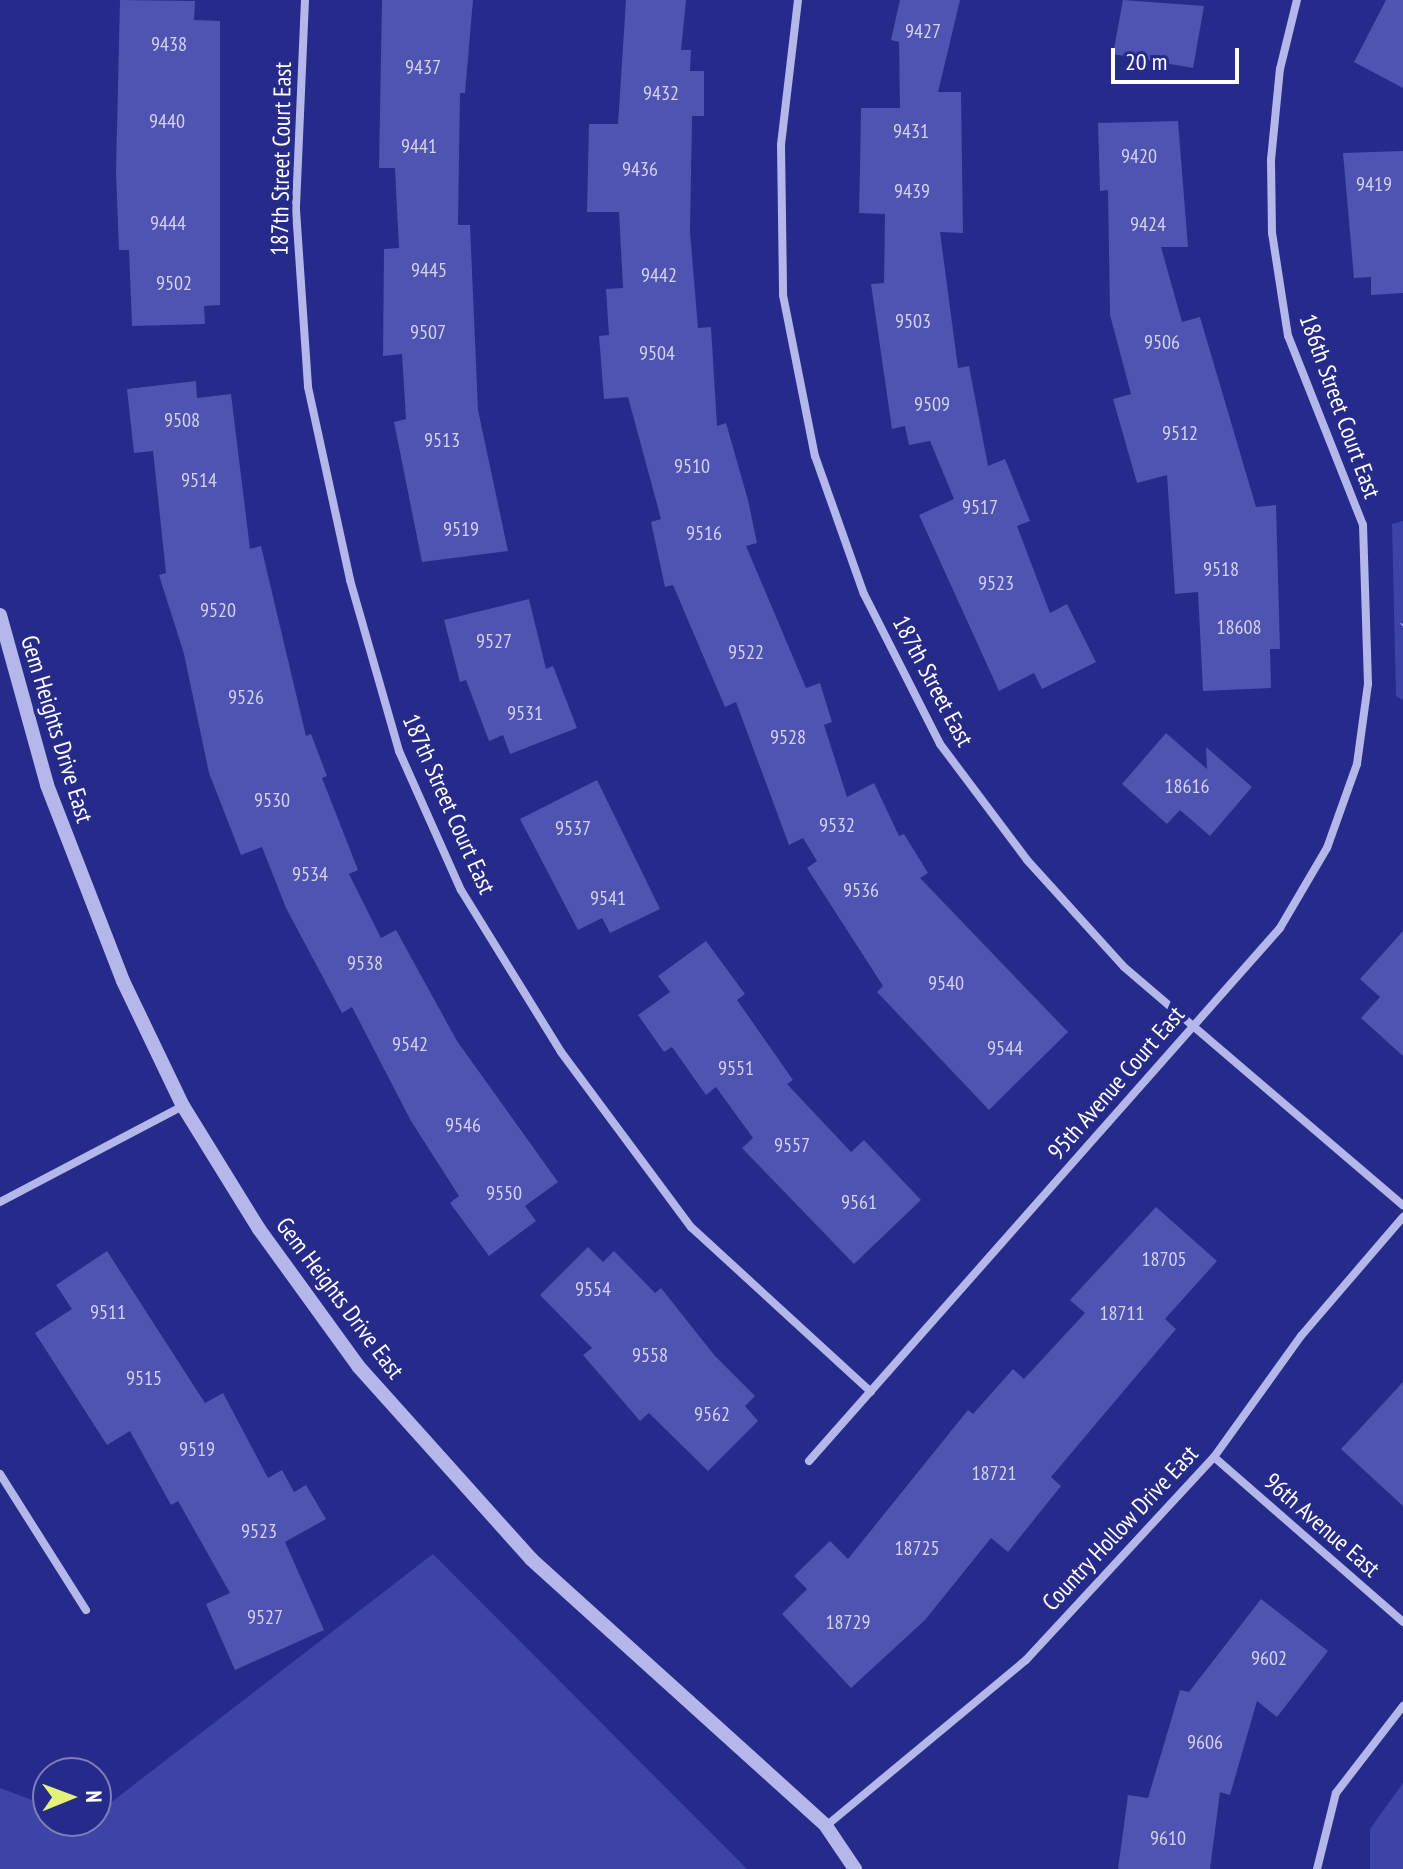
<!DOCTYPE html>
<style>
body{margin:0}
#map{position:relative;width:1403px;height:1869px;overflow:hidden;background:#262a8a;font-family:"PT Sans Narrow",sans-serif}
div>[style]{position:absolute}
.green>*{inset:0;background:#3e43a8}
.building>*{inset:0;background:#4f53b1}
.path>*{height:5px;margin-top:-2.5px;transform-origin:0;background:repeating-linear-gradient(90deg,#b4b7e9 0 4px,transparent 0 10px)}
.minor>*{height:8px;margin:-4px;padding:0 4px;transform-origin:4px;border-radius:4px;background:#b4b7e9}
.tertiary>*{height:14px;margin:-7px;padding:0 7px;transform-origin:7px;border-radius:7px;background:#b4b7e9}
span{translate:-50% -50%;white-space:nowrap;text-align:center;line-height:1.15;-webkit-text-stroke:8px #262a8a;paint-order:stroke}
.number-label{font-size:20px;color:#d3d4ec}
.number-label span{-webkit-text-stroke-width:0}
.street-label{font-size:24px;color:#fff}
.north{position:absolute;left:32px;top:1757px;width:80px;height:80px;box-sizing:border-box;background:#262a8a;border:2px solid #7d7fb9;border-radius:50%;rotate:89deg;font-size:22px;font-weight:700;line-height:32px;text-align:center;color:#fff}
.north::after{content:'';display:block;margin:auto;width:28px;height:36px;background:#e5f279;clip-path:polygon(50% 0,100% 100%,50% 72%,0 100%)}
.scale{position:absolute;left:1111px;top:48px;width:128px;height:36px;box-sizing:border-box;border:4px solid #fff;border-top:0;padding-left:10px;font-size:24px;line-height:28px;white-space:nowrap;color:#fff;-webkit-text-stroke:6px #262a8a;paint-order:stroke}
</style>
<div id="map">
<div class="green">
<i style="clip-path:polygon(1403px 521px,1403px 700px,1396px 696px,1392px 524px)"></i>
<i style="clip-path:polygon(433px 1554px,747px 1869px,0 1869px,0 1788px,48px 1806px,48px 1821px,96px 1821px,96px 1814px)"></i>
<i style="clip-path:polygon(1403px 1783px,1403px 1869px,1370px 1869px,1370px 1829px)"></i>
</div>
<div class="building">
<i style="clip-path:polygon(120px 0,195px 1px,194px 20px,220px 21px,220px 305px,204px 306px,205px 324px,132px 326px,129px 250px,119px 250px,116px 172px)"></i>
<i style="clip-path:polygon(382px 0,473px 0,465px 93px,460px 93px,458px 225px,470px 225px,478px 410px,508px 551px,422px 562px,394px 422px,406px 419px,402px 354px,383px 356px,384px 249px,399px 248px,395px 168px,379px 168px)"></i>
<i style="clip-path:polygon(626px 0,686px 0,681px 50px,691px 50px,690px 71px,704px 71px,704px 116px,692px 116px,690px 232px,698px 328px,711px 327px,717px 426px,726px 423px,748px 500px,757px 543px,746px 546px,806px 688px,820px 683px,832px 722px,824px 725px,847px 797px,874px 783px,899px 836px,904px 834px,928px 873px,920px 878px,1068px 1032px,989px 1110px,877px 992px,883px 986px,807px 868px,817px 861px,803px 838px,789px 845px,736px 702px,725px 707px,673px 585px,665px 587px,651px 522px,661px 519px,628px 397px,604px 399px,599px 336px,609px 335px,606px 289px,623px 288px,619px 212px,587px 212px,589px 124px,618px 124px)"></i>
<i style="clip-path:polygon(900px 0,960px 0,938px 92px,961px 92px,963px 233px,940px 232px,958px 368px,969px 366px,988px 466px,1005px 459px,1030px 521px,1017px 526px,1050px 613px,1067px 604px,1096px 662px,1042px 689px,1034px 673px,999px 691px,919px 515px,954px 499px,930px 441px,909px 445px,905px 426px,892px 429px,871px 284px,884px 283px,885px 214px,859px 213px,860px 168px,861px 108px,900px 108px,899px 42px,891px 40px)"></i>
<i style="clip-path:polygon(1123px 0,1204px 6px,1193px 68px,1113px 54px)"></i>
<i style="clip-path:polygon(1386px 0,1403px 0,1403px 88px,1354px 62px)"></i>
<i style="clip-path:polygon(1178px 121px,1188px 247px,1161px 247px,1182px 322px,1200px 317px,1256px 507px,1276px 505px,1280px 649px,1270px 649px,1271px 688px,1203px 691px,1198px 592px,1175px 594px,1167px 475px,1137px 483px,1113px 399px,1131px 394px,1110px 315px,1108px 190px,1100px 191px,1098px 123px)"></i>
<i style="clip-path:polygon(1403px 151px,1403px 293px,1371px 295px,1371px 277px,1354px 278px,1343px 153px)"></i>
<i style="clip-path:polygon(196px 381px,197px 398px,231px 394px,250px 549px,261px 546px,306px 736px,311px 734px,327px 776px,322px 778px,358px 870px,349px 874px,381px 938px,396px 930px,457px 1041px,558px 1182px,525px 1206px,536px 1221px,489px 1256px,450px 1203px,459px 1196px,411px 1121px,352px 1007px,342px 1013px,286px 908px,262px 847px,241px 855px,209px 773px,184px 654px,159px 575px,166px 573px,153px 451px,134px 453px,127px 389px)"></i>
<i style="clip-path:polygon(529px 599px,546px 669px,553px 666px,577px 728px,510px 754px,503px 735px,489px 741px,466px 680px,460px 682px,444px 620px)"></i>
<i style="clip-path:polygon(1166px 733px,1207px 769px,1206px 747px,1252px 787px,1210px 836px,1180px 810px,1167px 824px,1122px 784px)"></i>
<i style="clip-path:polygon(597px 780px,660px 909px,610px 933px,602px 918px,578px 930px,520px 819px)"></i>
<i style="clip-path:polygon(1403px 931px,1403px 1056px,1361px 1018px,1380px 997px,1360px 979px)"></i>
<i style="clip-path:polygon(706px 941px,745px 994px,737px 1000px,793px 1080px,787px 1084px,851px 1152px,864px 1140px,921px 1200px,854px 1264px,742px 1148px,753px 1138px,716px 1087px,706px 1095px,672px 1047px,664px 1052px,638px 1015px,670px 992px,658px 976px)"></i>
<i style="clip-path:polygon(1156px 1207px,1217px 1261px,1165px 1319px,1176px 1329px,1051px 1477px,1061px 1486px,1008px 1552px,991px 1538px,925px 1620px,851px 1688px,782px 1614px,807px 1589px,794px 1576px,830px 1541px,848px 1559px,968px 1410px,973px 1414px,1013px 1369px,1024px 1379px,1085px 1313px,1070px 1300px)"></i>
<i style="clip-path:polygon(588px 1247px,603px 1262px,614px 1251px,655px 1293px,661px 1288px,715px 1356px,755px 1396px,745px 1406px,758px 1421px,708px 1471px,649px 1413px,640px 1421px,583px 1355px,592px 1348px,540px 1295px)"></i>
<i style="clip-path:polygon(107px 1251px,205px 1403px,223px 1393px,268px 1478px,282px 1470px,294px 1492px,306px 1485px,326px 1519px,285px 1542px,324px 1630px,235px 1670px,206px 1604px,230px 1593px,178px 1501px,171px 1505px,130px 1431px,107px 1445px,35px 1333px,72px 1309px,56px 1285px)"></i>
<i style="clip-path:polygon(1403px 1382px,1403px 1506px,1341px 1449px)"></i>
<i style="clip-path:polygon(1261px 1599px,1328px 1651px,1277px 1717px,1257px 1701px,1230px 1795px,1220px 1792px,1210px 1869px,1118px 1869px,1128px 1795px,1148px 1798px,1180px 1690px,1189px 1692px)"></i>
</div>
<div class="path">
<i style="left:1402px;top:625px;width:1px;rotate:-45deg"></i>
</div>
<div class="minor">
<i style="left:305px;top:0;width:210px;rotate:92.5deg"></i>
<i style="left:296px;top:210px;width:177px;rotate:86.1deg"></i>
<i style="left:308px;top:387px;width:198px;rotate:77.7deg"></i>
<i style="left:350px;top:580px;width:178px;rotate:74deg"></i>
<i style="left:399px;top:751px;width:152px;rotate:66deg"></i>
<i style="left:461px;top:890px;width:190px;rotate:58.3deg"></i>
<i style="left:561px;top:1052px;width:218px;rotate:53.4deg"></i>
<i style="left:691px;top:1227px;width:244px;rotate:42.5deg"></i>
<i style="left:798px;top:0;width:146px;rotate:96.7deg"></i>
<i style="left:781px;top:145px;width:150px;rotate:89.2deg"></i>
<i style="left:783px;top:295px;width:164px;rotate:78.8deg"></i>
<i style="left:815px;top:456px;width:146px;rotate:70.5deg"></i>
<i style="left:864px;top:594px;width:168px;rotate:63.1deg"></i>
<i style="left:940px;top:744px;width:145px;rotate:53.1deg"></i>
<i style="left:1027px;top:860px;width:144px;rotate:47.8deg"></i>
<i style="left:1124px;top:967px;width:367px;rotate:40.5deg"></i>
<i style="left:0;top:1202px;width:207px;rotate:-27.7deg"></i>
<i style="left:1214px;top:1457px;width:251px;rotate:41.1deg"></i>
<i style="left:809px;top:1461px;width:711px;rotate:-48.53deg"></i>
<i style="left:1280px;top:928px;width:93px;rotate:-59.6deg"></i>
<i style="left:1327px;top:848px;width:89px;rotate:-70.3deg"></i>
<i style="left:1357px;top:764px;width:81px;rotate:-82.2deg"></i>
<i style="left:1368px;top:684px;width:159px;rotate:-91.8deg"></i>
<i style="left:1363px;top:525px;width:203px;rotate:-111.6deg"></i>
<i style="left:1288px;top:336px;width:104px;rotate:-98.8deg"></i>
<i style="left:1272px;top:233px;width:73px;rotate:-90.8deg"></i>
<i style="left:1271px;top:160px;width:91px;rotate:-84.4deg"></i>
<i style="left:1280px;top:69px;width:71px;rotate:-76.2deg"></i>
<i style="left:0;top:1474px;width:161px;rotate:57.7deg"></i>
<i style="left:826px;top:1826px;width:260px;rotate:-39.7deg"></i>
<i style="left:1026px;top:1660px;width:277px;rotate:-47.2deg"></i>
<i style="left:1214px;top:1457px;width:149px;rotate:-54.3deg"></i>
<i style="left:1301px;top:1336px;width:157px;rotate:-49.4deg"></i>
<i style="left:1317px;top:1869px;width:78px;rotate:-76deg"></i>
<i style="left:1336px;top:1793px;width:110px;rotate:-52.4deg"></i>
</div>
<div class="tertiary">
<i style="left:0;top:615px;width:176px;rotate:74.5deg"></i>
<i style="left:47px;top:785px;width:210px;rotate:68.8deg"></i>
<i style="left:123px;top:981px;width:139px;rotate:64.4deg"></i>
<i style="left:183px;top:1106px;width:145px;rotate:58.3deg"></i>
<i style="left:259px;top:1229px;width:169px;rotate:54.1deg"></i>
<i style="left:358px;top:1366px;width:259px;rotate:48.1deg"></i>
<i style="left:531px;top:1559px;width:398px;rotate:42.1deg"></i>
<i style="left:826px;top:1826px;width:52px;rotate:56deg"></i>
</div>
<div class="number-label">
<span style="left:923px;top:31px">9427</span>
<span style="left:169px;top:44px">9438</span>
<span style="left:423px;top:67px">9437</span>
<span style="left:661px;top:93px">9432</span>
<span style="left:167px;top:121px">9440</span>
<span style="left:911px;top:131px">9431</span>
<span style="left:419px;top:146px">9441</span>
<span style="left:1139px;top:156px">9420</span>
<span style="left:640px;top:169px">9436</span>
<span style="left:1374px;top:184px">9419</span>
<span style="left:912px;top:191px">9439</span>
<span style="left:168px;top:223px">9444</span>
<span style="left:1148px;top:224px">9424</span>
<span style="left:429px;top:270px">9445</span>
<span style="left:659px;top:275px">9442</span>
<span style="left:174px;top:283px">9502</span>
<span style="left:913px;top:321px">9503</span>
<span style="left:428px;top:332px">9507</span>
<span style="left:1162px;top:342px">9506</span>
<span style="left:657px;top:353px">9504</span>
<span style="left:932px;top:404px">9509</span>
<span style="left:182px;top:420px">9508</span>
<span style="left:1180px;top:433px">9512</span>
<span style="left:442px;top:440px">9513</span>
<span style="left:692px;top:466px">9510</span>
<span style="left:199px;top:480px">9514</span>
<span style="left:980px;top:507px">9517</span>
<span style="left:461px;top:529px">9519</span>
<span style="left:704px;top:533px">9516</span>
<span style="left:1221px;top:569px">9518</span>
<span style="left:996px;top:583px">9523</span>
<span style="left:218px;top:610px">9520</span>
<span style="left:1239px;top:627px">18608</span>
<span style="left:494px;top:641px">9527</span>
<span style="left:746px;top:652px">9522</span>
<span style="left:246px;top:697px">9526</span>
<span style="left:525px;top:713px">9531</span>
<span style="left:788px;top:737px">9528</span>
<span style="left:1187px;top:786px">18616</span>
<span style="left:272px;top:800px">9530</span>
<span style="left:837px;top:825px">9532</span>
<span style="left:573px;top:828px">9537</span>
<span style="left:310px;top:874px">9534</span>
<span style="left:861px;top:890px">9536</span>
<span style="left:608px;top:898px">9541</span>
<span style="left:365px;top:963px">9538</span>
<span style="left:946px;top:983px">9540</span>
<span style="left:410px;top:1044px">9542</span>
<span style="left:1005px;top:1048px">9544</span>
<span style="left:736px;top:1068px">9551</span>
<span style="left:463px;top:1125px">9546</span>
<span style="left:792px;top:1145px">9557</span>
<span style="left:504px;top:1193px">9550</span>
<span style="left:859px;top:1202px">9561</span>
<span style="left:1164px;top:1259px">18705</span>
<span style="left:593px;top:1289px">9554</span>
<span style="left:108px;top:1312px">9511</span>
<span style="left:1122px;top:1313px">18711</span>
<span style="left:650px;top:1355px">9558</span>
<span style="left:144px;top:1378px">9515</span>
<span style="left:712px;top:1414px">9562</span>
<span style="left:197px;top:1449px">9519</span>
<span style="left:994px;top:1473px">18721</span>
<span style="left:259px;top:1531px">9523</span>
<span style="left:917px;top:1548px">18725</span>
<span style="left:265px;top:1617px">9527</span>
<span style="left:848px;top:1622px">18729</span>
<span style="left:1269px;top:1658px">9602</span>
<span style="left:1205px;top:1742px">9606</span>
<span style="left:1168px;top:1838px">9610</span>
</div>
<div class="street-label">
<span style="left:281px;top:159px;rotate:-89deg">187th Street Court East</span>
<span style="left:1340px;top:406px;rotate:70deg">186th Street Court East</span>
<span style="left:933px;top:681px;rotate:62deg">187th Street East</span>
<span style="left:57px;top:729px;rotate:73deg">Gem Heights Drive East</span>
<span style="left:449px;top:804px;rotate:66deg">187th Street Court East</span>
<span style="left:1116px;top:1083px;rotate:-49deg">95th Avenue Court East</span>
<span style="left:340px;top:1298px;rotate:53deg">Gem Heights Drive East</span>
<span style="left:1322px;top:1525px;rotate:41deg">96th Avenue East</span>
<span style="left:1120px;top:1528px;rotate:-47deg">Country Hollow Drive East</span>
</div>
<div class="north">N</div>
<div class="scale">20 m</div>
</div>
